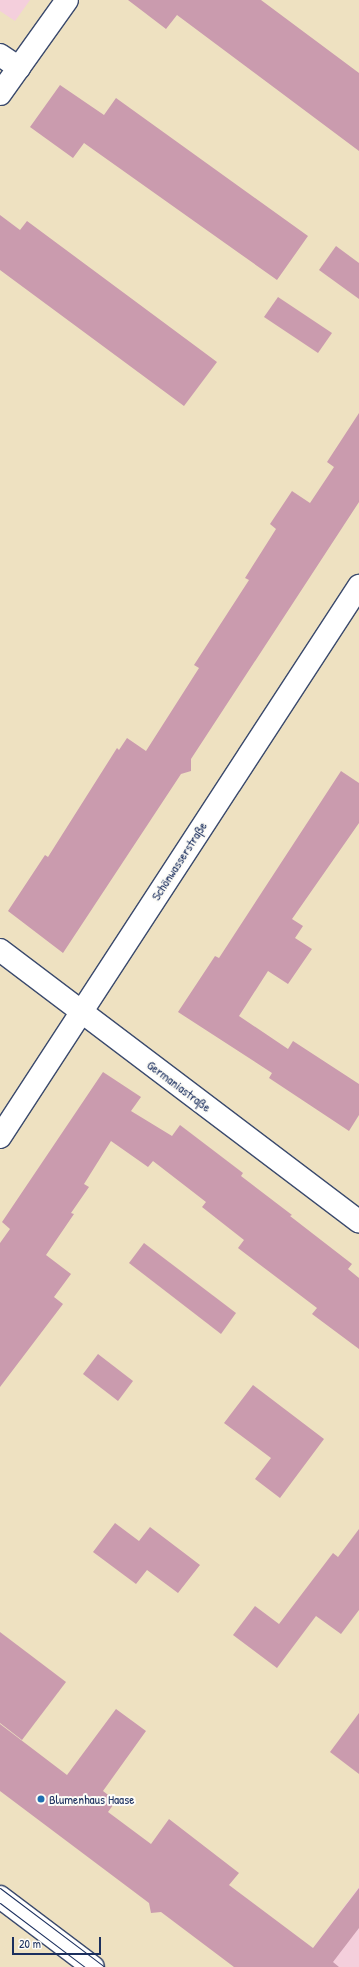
<!DOCTYPE html>
<meta charset="utf-8">
<style>
body{margin:0}
#map{position:relative;width:359px;height:1967px;overflow:hidden;background:#eee1c1;font-family:"Patrick Hand",sans-serif}
div>[style]{position:absolute}
.built>*{inset:0;background:#f4cfdc}
.building>*{inset:0;background:#ca9bae}
.roads{filter:drop-shadow(1px 0 #3b4a6d) drop-shadow(-1px 0 #3b4a6d) drop-shadow(0 1px #3b4a6d) drop-shadow(0 -1px #3b4a6d)}
.street>*{height:22px;margin:-11px;padding:0 11px;transform-origin:11px;border-radius:11px;background:#fff}
.secondary>*{height:22px;margin:-11px;padding:0 11px;transform-origin:11px;border-radius:11px;background:#fff}
.tram>*{height:1px;margin:-0.5px;padding:0 0.5px;transform-origin:0.5px;border-radius:0.5px;background:#1b2f5e}
.dots>*{width:11px;height:11px;translate:-50% -50%;box-sizing:border-box;border:2px solid #fdfcf7;border-radius:50%}
span{translate:-50% -50%;white-space:nowrap;text-align:center;line-height:1.15;-webkit-text-stroke:4px #fdfcf7;paint-order:stroke}
.street-label{font-size:13px;color:#1b2f5e}
.poi-label{font-size:13px;color:#1b2f5e}
.left{translate:0 -50%;text-align:left}
.scale{position:absolute;left:12px;top:1937px;width:89px;height:18px;box-sizing:border-box;border:2px solid #1b2f5e;border-top:0;padding-left:5px;font-size:12px;line-height:14px;white-space:nowrap;color:#1b2f5e;-webkit-text-stroke:3px #fdfcf7;paint-order:stroke}
</style>
<div id="map">
<div class="built">
<i style="clip-path:polygon(0 0,30px 0,15px 21px,0 11px)"></i>
<i style="clip-path:polygon(359px 1887px,359px 1967px,299px 1967px)"></i>
</div>
<div class="building">
<i style="clip-path:polygon(128px 0,261px 0,359px 73px,359px 151px,177px 15px,166px 29px)"></i>
<i style="clip-path:polygon(60px 85px,104px 115px,116px 98px,308px 236px,277px 280px,84px 143px,73px 158px,30px 127px)"></i>
<i style="clip-path:polygon(0 215px,20px 230px,27px 221px,217px 362px,184px 406px,0 270px)"></i>
<i style="clip-path:polygon(336px 246px,359px 263px,359px 299px,319px 270px)"></i>
<i style="clip-path:polygon(278px 297px,332px 333px,318px 353px,264px 317px)"></i>
<i style="clip-path:polygon(359px 413px,359px 502px,191px 759px,191px 771px,181px 774px,63px 953px,8px 911px,45px 855px,48px 857px,117px 748px,119px 750px,127px 738px,146px 751px,199px 668px,194px 665px,249px 580px,245px 578px,276px 529px,270px 524px,292px 491px,310px 503px,334px 467px,327px 462px)"></i>
<i style="clip-path:polygon(341px 771px,359px 783px,359px 823px,292px 919px,303px 926px,295px 938px,312px 949px,288px 984px,268px 971px,239px 1016px,288px 1049px,293px 1041px,359px 1084px,359px 1115px,349px 1131px,269px 1078px,272px 1073px,178px 1012px,215px 956px,219px 958px)"></i>
<i style="clip-path:polygon(103px 1072px,141px 1097px,131px 1111px,172px 1136px,180px 1125px,243px 1173px,241px 1176px,292px 1215px,290px 1216px,352px 1264px,348px 1269px,359px 1278px,359px 1349px,312px 1314px,317px 1308px,238px 1248px,244px 1240px,202px 1207px,206px 1202px,153px 1161px,148px 1167px,111px 1141px,84px 1184px,89px 1187px,71px 1213px,74px 1214px,46px 1255px,71px 1274px,54px 1297px,63px 1304px,0 1387px,0 1243px,10px 1229px,2px 1222px)"></i>
<i style="clip-path:polygon(144px 1243px,236px 1313px,221px 1334px,129px 1263px)"></i>
<i style="clip-path:polygon(98px 1354px,133px 1381px,118px 1401px,83px 1374px)"></i>
<i style="clip-path:polygon(253px 1385px,324px 1439px,280px 1498px,255px 1479px,271px 1458px,224px 1423px)"></i>
<i style="clip-path:polygon(115px 1523px,139px 1541px,150px 1527px,200px 1565px,178px 1593px,147px 1570px,136px 1584px,93px 1552px)"></i>
<i style="clip-path:polygon(359px 1529px,359px 1610px,341px 1634px,316px 1616px,277px 1668px,233px 1635px,255px 1606px,279px 1624px,333px 1553px,338px 1557px)"></i>
<i style="clip-path:polygon(0 1632px,66px 1682px,22px 1740px,0 1723px)"></i>
<i style="clip-path:polygon(116px 1709px,146px 1731px,103px 1791px,116px 1801px,108px 1812px,151px 1844px,169px 1819px,239px 1873px,229px 1885px,313px 1948px,359px 1888px,359px 1928px,333px 1962px,339px 1967px,234px 1967px,161px 1912px,151px 1913px,149px 1903px,0 1791px,0 1724px,67px 1775px)"></i>
<i style="clip-path:polygon(359px 1713px,359px 1774px,330px 1752px)"></i>
</div>
<div class="roads">
<div class="street">
<i style="left:0;top:55px;width:23px;rotate:34deg"></i>
<i style="left:0;top:94px;width:115px;rotate:-54.5deg"></i>
<i style="left:0;top:950px;width:450px;rotate:37.1deg"></i>
<i style="left:0;top:1137px;width:658px;rotate:-56.91deg"></i>
</div>
<div class="secondary">
<i style="left:0;top:1897px;width:116px;rotate:37deg"></i>
</div>
</div>
<div class="tram">
<i style="left:0;top:1888px;width:131px;rotate:37deg"></i>
<i style="left:0;top:1903px;width:106px;rotate:37deg"></i>
</div>
<div class="dots">
<i style="left:41px;top:1799px;background:#1f6fb2"></i>
</div>
<div class="street-label">
<span style="left:179px;top:861px;rotate:-57deg">Schönwasserstraße</span>
<span style="left:179px;top:1086px;rotate:37deg">Germaniastraße</span>
</div>
<div class="poi-label">
<span class="left" style="left:49px;top:1799px">Blumenhaus Haase</span>
</div>
<div class="scale">20 m</div>
</div>
